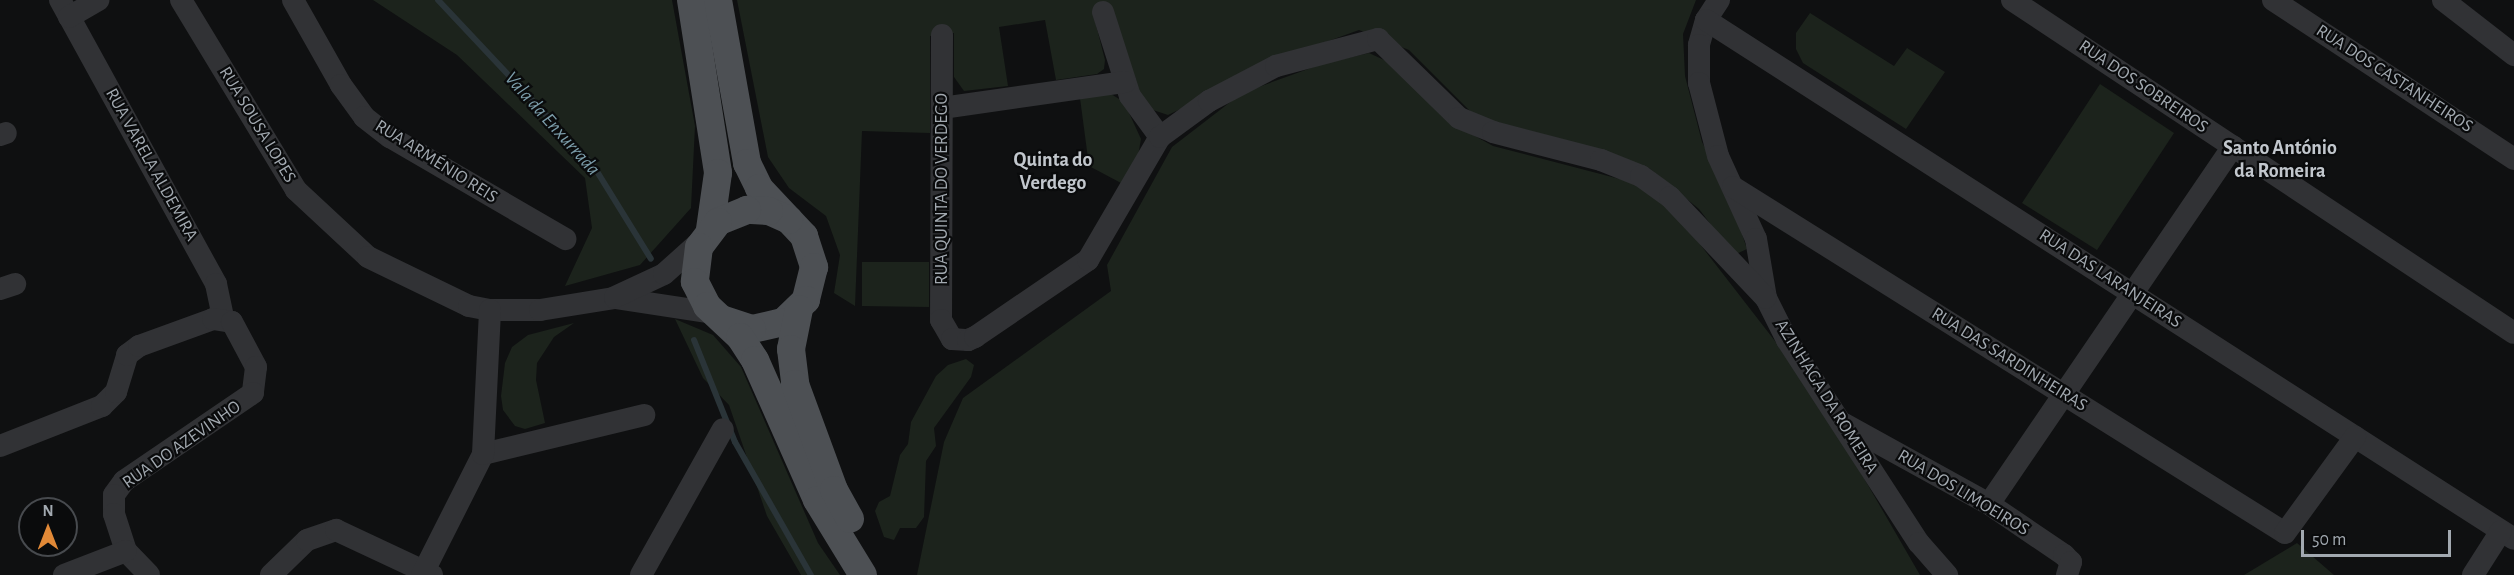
<!DOCTYPE html>
<meta charset="utf-8">
<style>
body{margin:0}
#map{position:relative;width:2514px;height:575px;overflow:hidden;background:#0f1011;font-family:"Alegreya Sans",sans-serif}
div>[style]{position:absolute}
.green>*{inset:0;background:#1c231c}
.stream>*{height:6px;margin:-3px;padding:0 3px;transform-origin:3px;border-radius:3px;background:#2a3438}
.minor>*{height:22px;margin:-11px;padding:0 11px;transform-origin:11px;border-radius:11px;background:#313235}
.major>*{height:28px;margin:-14px;padding:0 14px;transform-origin:14px;border-radius:14px;background:#4d5054}
span{translate:-50% -50%;white-space:nowrap;text-align:center;line-height:1.15;-webkit-text-stroke:4.5px #0a0b0c;paint-order:stroke}
.street-label{font-size:18px;color:#a2a9b0}
.water-label{font-size:20px;color:#7b9ca9;font-style:italic}
.neighbourhood-label{font-size:20px;color:#c2c7cd;font-weight:700}
.north{position:absolute;left:18px;top:497px;width:60px;height:60px;box-sizing:border-box;background:#0a0b0c;border:2px solid #474a4e;border-radius:50%;rotate:0deg;font-size:16px;font-weight:700;line-height:24px;text-align:center;color:#a2a9b0}
.north::after{content:'';display:block;margin:auto;width:21px;height:27px;background:#e18937;clip-path:polygon(50% 0,100% 100%,50% 72%,0 100%)}
.scale{position:absolute;left:2301px;top:530px;width:150px;height:27px;box-sizing:border-box;border:3px solid #a2a9b0;border-top:0;padding-left:8px;font-size:18px;line-height:21px;white-space:nowrap;color:#a2a9b0;-webkit-text-stroke:4px #0a0b0c;paint-order:stroke}
</style>
<div id="map">
<div class="green">
<i style="clip-path:polygon(373px 0,672px 0,695px 126px,691px 208px,640px 265px,565px 286px,592px 228px,585px 178px,457px 55px)"></i>
<i style="clip-path:polygon(737px 0,1696px 0,1683px 34px,1685px 76px,1702px 142px,1729px 195px,1747px 249px,1734px 255px,1699px 209px,1649px 168px,1474px 115px,1409px 50px,1359px 30px,1298px 52px,1168px 115px,1150px 109px,1093px 13px,1105px 60px,1104px 69px,1097px 74px,1056px 80px,1045px 20px,999px 27px,1008px 86px,964px 91px,954px 77px,954px 33px,930px 36px,930px 133px,862px 131px,855px 306px,834px 293px,840px 255px,826px 216px,789px 188px,768px 157px)"></i>
<i style="clip-path:polygon(1810px 13px,1894px 66px,1907px 48px,1945px 72px,1906px 129px,1803px 63px,1796px 49px,1796px 33px)"></i>
<i style="clip-path:polygon(1369px 53px,1397px 66px,1448px 121px,1493px 146px,1635px 183px,1675px 212px,1785px 354px,1836px 430px,1920px 575px,917px 575px,944px 442px,963px 398px,1111px 291px,1107px 265px,1172px 147px,1242px 93px,1322px 64px)"></i>
<i style="clip-path:polygon(2100px 84px,2174px 133px,2097px 250px,2022px 203px)"></i>
<i style="clip-path:polygon(1111px 94px,1124px 102px,1141px 139px,1138px 156px,1121px 183px,1089px 166px,1080px 98px)"></i>
<i style="clip-path:polygon(862px 262px,929px 262px,929px 307px,862px 306px)"></i>
<i style="clip-path:polygon(675px 319px,713px 335px,741px 367px,818px 543px,840px 575px,801px 575px,767px 516px,729px 405px,703px 378px)"></i>
<i style="clip-path:polygon(574px 323px,554px 337px,537px 363px,536px 380px,545px 423px,525px 429px,515px 426px,503px 410px,501px 396px,505px 363px,512px 347px,528px 335px)"></i>
<i style="clip-path:polygon(966px 359px,974px 365px,971px 377px,934px 428px,936px 446px,926px 461px,924px 517px,916px 528px,900px 528px,894px 540px,884px 537px,875px 511px,879px 502px,890px 496px,900px 455px,908px 444px,911px 422px,936px 376px,948px 365px)"></i>
<i style="clip-path:polygon(2297px 543px,2334px 575px,2244px 575px)"></i>
</div>
<div class="stream">
<i style="left:438px;top:0;width:226px;rotate:46.8deg"></i>
<i style="left:593px;top:165px;width:110px;rotate:58.3deg"></i>
<i style="left:694px;top:340px;width:110px;rotate:68.1deg"></i>
<i style="left:735px;top:442px;width:153px;rotate:60.3deg"></i>
</div>
<div class="minor">
<i style="left:60px;top:0;width:324px;rotate:61.2deg"></i>
<i style="left:216px;top:284px;width:35px;rotate:78deg"></i>
<i style="left:181px;top:0;width:222px;rotate:58.8deg"></i>
<i style="left:296px;top:190px;width:98px;rotate:42.9deg"></i>
<i style="left:368px;top:257px;width:112px;rotate:25.9deg"></i>
<i style="left:469px;top:306px;width:21px;rotate:11deg"></i>
<i style="left:490px;top:310px;width:50px"></i>
<i style="left:540px;top:310px;width:76px;rotate:-9.1deg"></i>
<i style="left:615px;top:298px;width:99px;rotate:8.7deg"></i>
<i style="left:293px;top:0;width:98px;rotate:60.5deg"></i>
<i style="left:341px;top:85px;width:39px;rotate:54deg"></i>
<i style="left:364px;top:117px;width:33px;rotate:38deg"></i>
<i style="left:390px;top:137px;width:203px;rotate:30.2deg"></i>
<i style="left:1719px;top:0;width:24px;rotate:123deg"></i>
<i style="left:1706px;top:20px;width:26px;rotate:106deg"></i>
<i style="left:1699px;top:45px;width:38px;rotate:90deg"></i>
<i style="left:1699px;top:83px;width:75px;rotate:75.4deg"></i>
<i style="left:1718px;top:156px;width:91px;rotate:65.4deg"></i>
<i style="left:1756px;top:239px;width:60px;rotate:80.4deg"></i>
<i style="left:1766px;top:298px;width:47px;rotate:63.4deg"></i>
<i style="left:1787px;top:340px;width:242px;rotate:57deg"></i>
<i style="left:1919px;top:543px;width:43px;rotate:48.8deg"></i>
<i style="left:2012px;top:0;width:602px;rotate:33.56deg"></i>
<i style="left:2273px;top:0;width:289px;rotate:33.4deg"></i>
<i style="left:2443px;top:0;width:90px;rotate:37.8deg"></i>
<i style="left:1103px;top:12px;width:88px;rotate:72.2deg"></i>
<i style="left:1130px;top:96px;width:51px;rotate:53.8deg"></i>
<i style="left:69px;top:17px;width:34px;rotate:-30deg"></i>
<i style="left:1706px;top:20px;width:960px;rotate:32.71deg"></i>
<i style="left:942px;top:35px;width:285px;rotate:90.2deg"></i>
<i style="left:941px;top:320px;width:22px;rotate:60deg"></i>
<i style="left:952px;top:339px;width:16px;rotate:4deg"></i>
<i style="left:968px;top:340px;width:8px;rotate:-23deg"></i>
<i style="left:975px;top:337px;width:137px;rotate:-34.3deg"></i>
<i style="left:1088px;top:260px;width:143px;rotate:-59.7deg"></i>
<i style="left:1160px;top:137px;width:61px;rotate:-36.3deg"></i>
<i style="left:1209px;top:101px;width:76px;rotate:-27.6deg"></i>
<i style="left:1276px;top:66px;width:106px;rotate:-14.8deg"></i>
<i style="left:1378px;top:39px;width:113px;rotate:44.3deg"></i>
<i style="left:1459px;top:118px;width:37px;rotate:22deg"></i>
<i style="left:1493px;top:132px;width:112px;rotate:14.5deg"></i>
<i style="left:1601px;top:160px;width:43px;rotate:21.8deg"></i>
<i style="left:1641px;top:176px;width:36px;rotate:36deg"></i>
<i style="left:1670px;top:197px;width:139px;rotate:46.5deg"></i>
<i style="left:942px;top:108px;width:185px;rotate:-8.1deg"></i>
<i style="left:0;top:135px;width:6px;rotate:-18deg"></i>
<i style="left:1733px;top:187px;width:651px;rotate:32.08deg"></i>
<i style="left:2285px;top:533px;width:119px;rotate:-53.9deg"></i>
<i style="left:0;top:289px;width:16px;rotate:-18deg"></i>
<i style="left:615px;top:297px;width:54px;rotate:-25.1deg"></i>
<i style="left:664px;top:274px;width:52px;rotate:-41.9deg"></i>
<i style="left:1844px;top:424px;width:166px;rotate:28.9deg"></i>
<i style="left:1989px;top:504px;width:91px;rotate:34.2deg"></i>
<i style="left:2064px;top:555px;width:10px;rotate:45deg"></i>
<i style="left:2071px;top:562px;width:14px;rotate:107deg"></i>
<i style="left:0;top:446px;width:110px;rotate:-21.4deg"></i>
<i style="left:102px;top:406px;width:20px;rotate:-45deg"></i>
<i style="left:116px;top:392px;width:39px;rotate:-73deg"></i>
<i style="left:127px;top:355px;width:15px;rotate:-37deg"></i>
<i style="left:139px;top:346px;width:79px;rotate:-20deg"></i>
<i style="left:213px;top:319px;width:19px;rotate:9deg"></i>
<i style="left:232px;top:322px;width:51px;rotate:61.9deg"></i>
<i style="left:256px;top:367px;width:26px;rotate:97deg"></i>
<i style="left:253px;top:393px;width:156px;rotate:145.7deg"></i>
<i style="left:124px;top:481px;width:17px;rotate:126deg"></i>
<i style="left:114px;top:495px;width:19px;rotate:90deg"></i>
<i style="left:114px;top:514px;width:39px;rotate:72deg"></i>
<i style="left:126px;top:551px;width:33px;rotate:46deg"></i>
<i style="left:483px;top:454px;width:166px;rotate:-13.6deg"></i>
<i style="left:1989px;top:504px;width:433px;rotate:-55.7deg"></i>
<i style="left:64px;top:575px;width:66px;rotate:-21.2deg"></i>
<i style="left:271px;top:575px;width:50px;rotate:-44.2deg"></i>
<i style="left:307px;top:540px;width:31px;rotate:-19deg"></i>
<i style="left:336px;top:530px;width:106px;rotate:25.1deg"></i>
<i style="left:422px;top:575px;width:136px;rotate:-63.2deg"></i>
<i style="left:483px;top:454px;width:144px;rotate:-87.2deg"></i>
<i style="left:641px;top:575px;width:167px;rotate:-60.7deg"></i>
<i style="left:2473px;top:575px;width:52px;rotate:-57.5deg"></i>
</div>
<div class="major">
<i style="left:691px;top:0;width:175px;rotate:81.1deg"></i>
<i style="left:718px;top:173px;width:57px;rotate:98.1deg"></i>
<i style="left:718px;top:0;width:166px;rotate:79.9deg"></i>
<i style="left:747px;top:163px;width:28px;rotate:64deg"></i>
<i style="left:759px;top:188px;width:66px;rotate:46.8deg"></i>
<i style="left:804px;top:236px;width:33px;rotate:72deg"></i>
<i style="left:814px;top:267px;width:34px;rotate:104deg"></i>
<i style="left:806px;top:300px;width:32px;rotate:136deg"></i>
<i style="left:783px;top:322px;width:32px;rotate:167deg"></i>
<i style="left:752px;top:329px;width:32px;rotate:-162deg"></i>
<i style="left:789px;top:220px;width:22px;rotate:-156deg"></i>
<i style="left:769px;top:211px;width:22px;rotate:-177deg"></i>
<i style="left:747px;top:210px;width:31px;rotate:158deg"></i>
<i style="left:718px;top:222px;width:31px;rotate:127deg"></i>
<i style="left:699px;top:247px;width:35px;rotate:97deg"></i>
<i style="left:695px;top:282px;width:27px;rotate:63deg"></i>
<i style="left:707px;top:306px;width:45px;rotate:43.2deg"></i>
<i style="left:740px;top:337px;width:27px;rotate:57deg"></i>
<i style="left:755px;top:360px;width:153px;rotate:66.1deg"></i>
<i style="left:817px;top:500px;width:88px;rotate:58.5deg"></i>
<i style="left:799px;top:309px;width:41px;rotate:101.3deg"></i>
<i style="left:791px;top:349px;width:35px;rotate:83deg"></i>
<i style="left:795px;top:384px;width:113px;rotate:69.8deg"></i>
<i style="left:834px;top:490px;width:33px;rotate:61deg"></i>
</div>
<div class="street-label">
<span style="left:2394px;top:79px;rotate:33deg">RUA DOS CASTANHEIROS</span>
<span style="left:2143px;top:87px;rotate:34deg">RUA DOS SOBREIROS</span>
<span style="left:257px;top:125px;rotate:59deg">RUA SOUSA LOPES</span>
<span style="left:436px;top:162px;rotate:32deg">RUA ARMÉNIO REIS</span>
<span style="left:151px;top:165px;rotate:61deg">RUA VARELA ALDEMIRA</span>
<span style="left:942px;top:189px;rotate:-90deg">RUA QUINTA DO VERDEGO</span>
<span style="left:2110px;top:279px;rotate:33deg">RUA DAS LARANJEIRAS</span>
<span style="left:2009px;top:360px;rotate:32deg">RUA DAS SARDINHEIRAS</span>
<span style="left:1826px;top:397px;rotate:58deg">AZINHAGA DA ROMEIRA</span>
<span style="left:182px;top:445px;rotate:-35deg">RUA DO AZEVINHO</span>
<span style="left:1963px;top:493px;rotate:31deg">RUA DOS LIMOEIROS</span>
</div>
<div class="water-label">
<span style="left:552px;top:124px;rotate:48deg">Vala da Enxurrada</span>
</div>
<div class="neighbourhood-label">
<span style="left:2280px;top:160px">Santo António<br>da Romeira</span>
<span style="left:1053px;top:172px">Quinta do<br>Verdego</span>
</div>
<div class="north">N</div>
<div class="scale">50 m</div>
</div>
